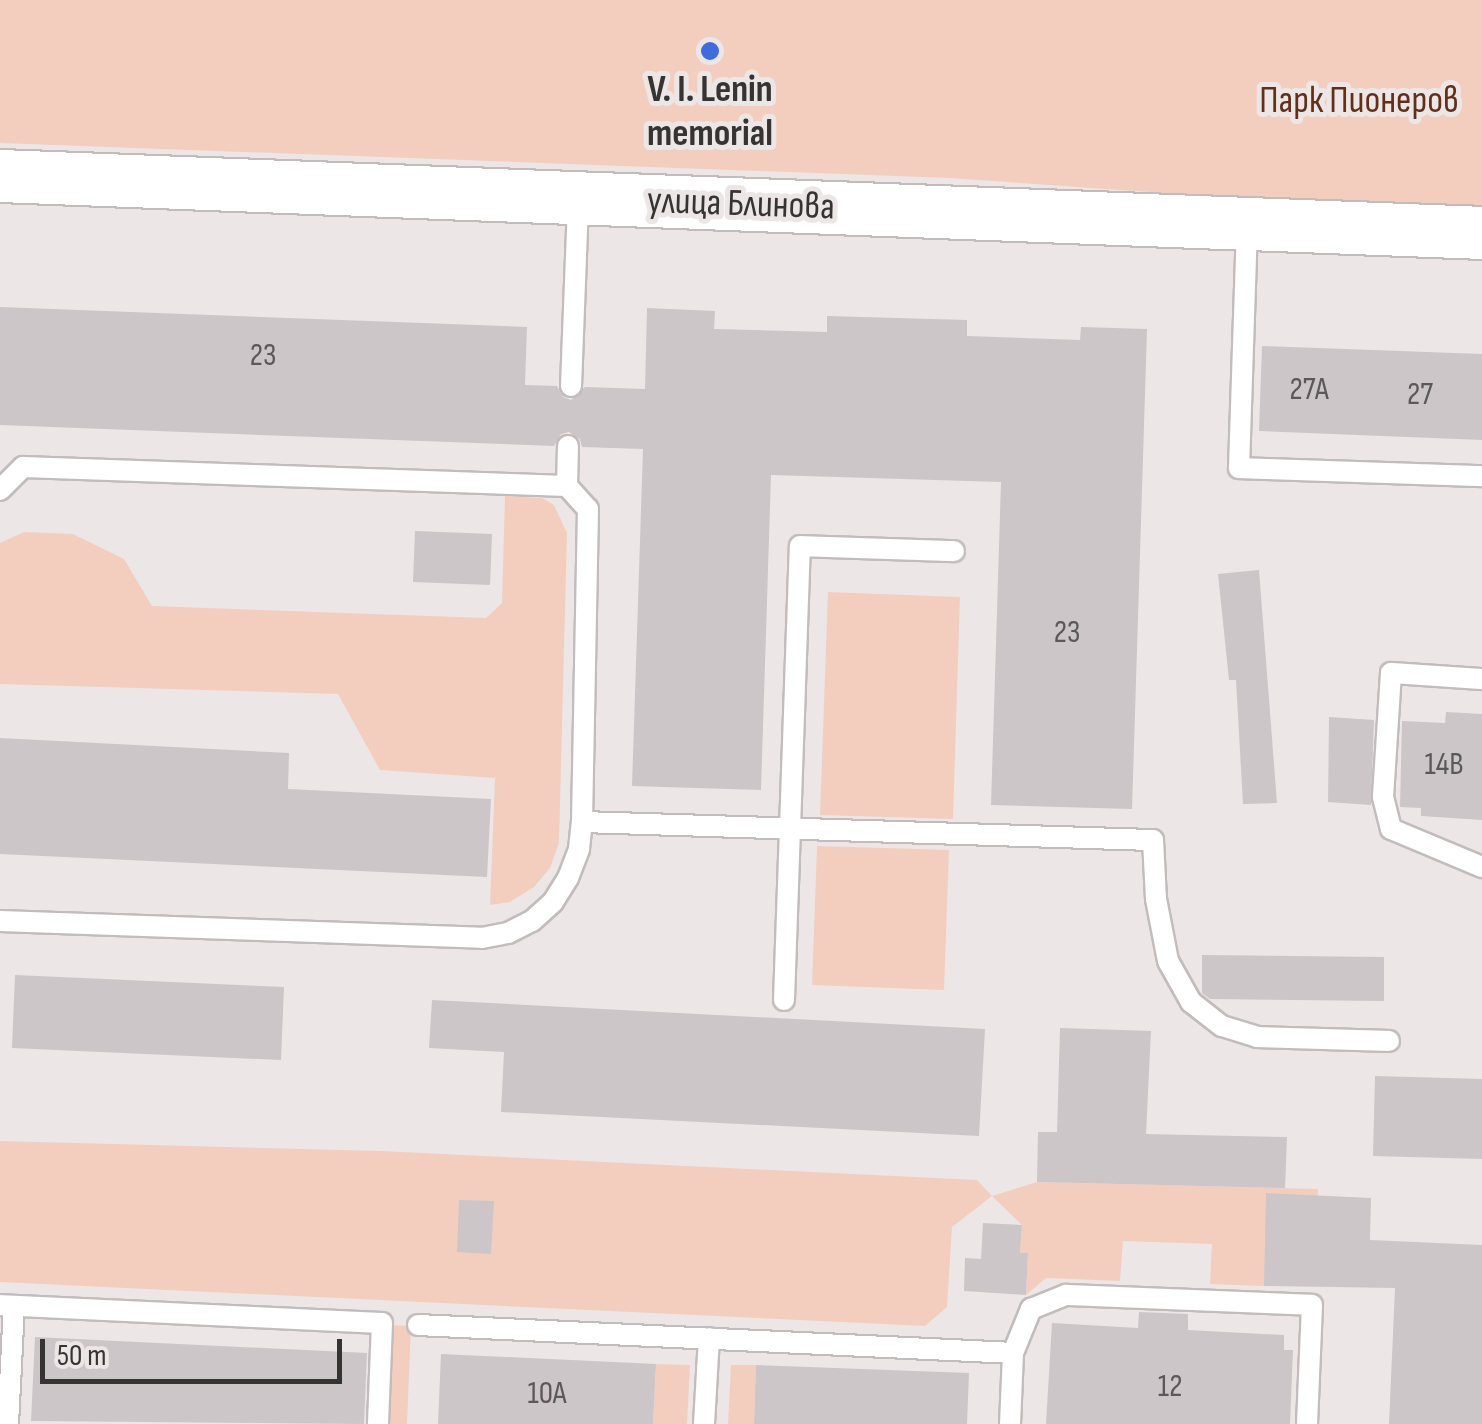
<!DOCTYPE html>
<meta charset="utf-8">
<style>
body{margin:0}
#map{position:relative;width:1482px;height:1424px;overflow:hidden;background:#ede6e7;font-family:"Sofia Sans Condensed",sans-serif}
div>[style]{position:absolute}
.green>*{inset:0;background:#f3cebf}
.building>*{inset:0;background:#ccc6c9}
.roads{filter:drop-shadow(2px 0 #c3bcbd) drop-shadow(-2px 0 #c3bcbd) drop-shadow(0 2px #c3bcbd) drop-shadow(0 -2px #c3bcbd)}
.lane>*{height:20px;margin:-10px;padding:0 10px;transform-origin:10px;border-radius:10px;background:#fff}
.secondary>*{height:52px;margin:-26px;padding:0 26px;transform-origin:26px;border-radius:26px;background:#fff}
.dots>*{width:28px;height:28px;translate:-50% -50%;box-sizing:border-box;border:5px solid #ede6e7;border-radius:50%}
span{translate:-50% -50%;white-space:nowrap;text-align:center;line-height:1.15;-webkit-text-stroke:10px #ede6e7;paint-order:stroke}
.number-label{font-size:32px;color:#5c5858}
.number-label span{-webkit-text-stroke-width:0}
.poi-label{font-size:38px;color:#363333;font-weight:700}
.park-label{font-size:38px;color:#622f19}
.street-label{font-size:38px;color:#363333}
.scale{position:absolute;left:40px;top:1339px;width:302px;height:45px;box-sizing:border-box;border:5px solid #363333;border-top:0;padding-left:12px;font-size:30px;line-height:35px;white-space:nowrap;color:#363333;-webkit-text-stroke:8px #ede6e7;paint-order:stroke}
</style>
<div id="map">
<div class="green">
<i style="clip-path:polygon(0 0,1482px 0,1482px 206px,1294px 202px,949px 178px,0 143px)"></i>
<i style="clip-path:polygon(505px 496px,542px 498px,554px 505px,567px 533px,559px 843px,550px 868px,534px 887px,510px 902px,490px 905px,495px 778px,380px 770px,338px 694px,0 684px,0 543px,24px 532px,73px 534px,124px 559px,152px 606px,486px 618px,502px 603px)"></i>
<i style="clip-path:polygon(828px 592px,960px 597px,953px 819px,820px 815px)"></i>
<i style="clip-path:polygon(817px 846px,949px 850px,944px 990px,812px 985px)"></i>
<i style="clip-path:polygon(0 1141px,381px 1151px,977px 1180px,992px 1196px,1037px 1182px,1318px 1189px,1315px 1233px,1264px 1286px,1210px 1284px,1212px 1244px,1123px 1241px,1120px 1281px,1046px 1278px,1026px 1295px,1028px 1254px,1020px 1253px,1022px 1225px,992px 1196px,952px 1227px,947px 1307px,925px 1326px,0 1282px)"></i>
<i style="clip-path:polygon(389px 1325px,411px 1326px,407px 1424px,386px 1424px)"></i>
<i style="clip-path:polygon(656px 1364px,690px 1365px,687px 1424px,653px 1424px)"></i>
<i style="clip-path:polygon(731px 1365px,756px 1365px,754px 1424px,728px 1424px)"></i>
</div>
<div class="building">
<i style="clip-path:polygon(0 307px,527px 327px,525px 385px,557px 386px,563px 397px,571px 400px,585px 387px,645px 389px,647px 308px,715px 311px,714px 329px,827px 332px,827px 316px,967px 320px,967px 336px,1080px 340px,1081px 327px,1147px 329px,1132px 809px,991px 805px,1001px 482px,771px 475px,761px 790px,632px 786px,643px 449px,582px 447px,580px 439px,569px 432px,561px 434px,554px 446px,0 425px)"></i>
<i style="clip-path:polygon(1262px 346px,1482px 354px,1482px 440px,1259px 431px)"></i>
<i style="clip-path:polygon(415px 531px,492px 534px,490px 585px,413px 582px)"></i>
<i style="clip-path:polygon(1259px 570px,1277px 803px,1243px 804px,1236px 680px,1229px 680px,1218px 574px)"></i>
<i style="clip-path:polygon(1446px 712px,1482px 714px,1482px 820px,1421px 816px,1421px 808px,1400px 807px,1402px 721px,1445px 723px)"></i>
<i style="clip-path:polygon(1329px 717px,1374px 720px,1371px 805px,1328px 802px)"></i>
<i style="clip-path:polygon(0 738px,289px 753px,288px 789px,491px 799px,487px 877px,0 854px)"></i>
<i style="clip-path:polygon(1202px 955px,1384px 957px,1384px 1001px,1210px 999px,1202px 993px)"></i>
<i style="clip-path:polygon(15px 975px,284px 987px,281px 1060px,12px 1048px)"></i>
<i style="clip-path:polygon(432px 1000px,985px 1029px,979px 1136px,501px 1112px,504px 1052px,429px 1048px)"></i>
<i style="clip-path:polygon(1060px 1028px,1151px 1031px,1146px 1134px,1287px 1137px,1285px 1188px,1037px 1182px,1038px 1132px,1057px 1132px)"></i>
<i style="clip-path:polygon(1375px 1076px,1482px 1079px,1482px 1159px,1373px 1156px)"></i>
<i style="clip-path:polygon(1266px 1193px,1371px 1198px,1370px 1240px,1482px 1245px,1482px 1424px,1389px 1424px,1395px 1288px,1264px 1286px)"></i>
<i style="clip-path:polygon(459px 1200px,494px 1201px,491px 1254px,457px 1252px)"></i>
<i style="clip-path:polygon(983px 1223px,1022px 1225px,1020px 1253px,1028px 1253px,1026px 1295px,964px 1291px,965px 1258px,981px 1259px)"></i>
<i style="clip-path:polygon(1139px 1312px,1188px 1314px,1188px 1330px,1284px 1335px,1284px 1350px,1293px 1350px,1290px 1424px,1046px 1424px,1052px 1323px,1138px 1328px)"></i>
<i style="clip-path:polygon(35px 1337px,367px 1353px,364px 1424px,31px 1421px)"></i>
<i style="clip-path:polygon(441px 1354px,656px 1364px,653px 1424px,438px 1424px)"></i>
<i style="clip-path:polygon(756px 1365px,969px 1373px,967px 1424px,754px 1424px)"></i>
</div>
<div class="roads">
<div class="lane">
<i style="left:1247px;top:226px;width:242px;rotate:91.9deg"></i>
<i style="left:1239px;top:468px;width:243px;rotate:1.9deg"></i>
<i style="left:571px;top:386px;width:186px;rotate:-87.8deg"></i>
<i style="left:567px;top:486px;width:40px;rotate:-88.6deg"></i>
<i style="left:0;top:490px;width:33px;rotate:-45deg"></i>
<i style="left:23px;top:467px;width:544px;rotate:2deg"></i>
<i style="left:567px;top:486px;width:31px;rotate:48deg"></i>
<i style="left:588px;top:509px;width:313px;rotate:91.1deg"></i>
<i style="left:582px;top:822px;width:571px;rotate:1.81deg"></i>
<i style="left:1153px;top:840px;width:59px;rotate:87.1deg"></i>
<i style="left:1156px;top:899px;width:63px;rotate:79deg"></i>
<i style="left:1168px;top:961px;width:47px;rotate:60.7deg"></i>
<i style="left:1191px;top:1002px;width:39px;rotate:38deg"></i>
<i style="left:1222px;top:1026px;width:37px;rotate:17deg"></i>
<i style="left:1257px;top:1037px;width:132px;rotate:1.7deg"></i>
<i style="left:1482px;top:679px;width:91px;rotate:-176.2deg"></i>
<i style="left:1391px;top:673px;width:124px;rotate:93.7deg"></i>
<i style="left:1383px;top:797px;width:33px;rotate:76deg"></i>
<i style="left:1391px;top:829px;width:99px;rotate:22.7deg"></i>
<i style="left:0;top:921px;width:482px;rotate:2deg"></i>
<i style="left:482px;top:938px;width:26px;rotate:-11deg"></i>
<i style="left:508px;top:933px;width:27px;rotate:-27deg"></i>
<i style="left:532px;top:921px;width:28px;rotate:-42deg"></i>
<i style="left:553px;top:902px;width:28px;rotate:-58deg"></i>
<i style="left:568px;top:878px;width:31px;rotate:-69deg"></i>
<i style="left:579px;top:849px;width:27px;rotate:-84deg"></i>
<i style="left:784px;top:1000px;width:454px;rotate:-88deg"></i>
<i style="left:800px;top:546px;width:154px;rotate:1.9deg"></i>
<i style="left:0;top:1305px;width:382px;rotate:2.7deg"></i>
<i style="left:382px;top:1323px;width:101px;rotate:92.3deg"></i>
<i style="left:418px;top:1325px;width:596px;rotate:2.69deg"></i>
<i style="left:1013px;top:1353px;width:71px;rotate:92.4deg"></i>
<i style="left:1013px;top:1353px;width:48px;rotate:-67.8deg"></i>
<i style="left:1031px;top:1309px;width:38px;rotate:-22deg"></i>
<i style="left:1066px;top:1295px;width:246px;rotate:2.3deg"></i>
<i style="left:1312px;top:1305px;width:119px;rotate:92.4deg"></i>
<i style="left:8px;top:1424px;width:118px;rotate:-87.1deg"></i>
<i style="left:704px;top:1424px;width:86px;rotate:-86.7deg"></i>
</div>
<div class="secondary">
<i style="left:0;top:176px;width:1483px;rotate:2.2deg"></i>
</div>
</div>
<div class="dots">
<i style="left:710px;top:51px;background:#406bdc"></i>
</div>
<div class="number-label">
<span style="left:263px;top:356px">23</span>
<span style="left:1309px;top:390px">27А</span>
<span style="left:1420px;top:395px">27</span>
<span style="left:1067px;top:633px">23</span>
<span style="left:1444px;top:765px">14В</span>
<span style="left:1170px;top:1387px">12</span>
<span style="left:547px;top:1394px">10А</span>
</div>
<div class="poi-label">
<span style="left:710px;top:112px">V. I. Lenin<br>memorial</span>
</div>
<div class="park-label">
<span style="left:1359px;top:101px">Парк Пионеров</span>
</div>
<div class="street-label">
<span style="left:741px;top:204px;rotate:2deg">улица Блинова</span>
</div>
<div class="scale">50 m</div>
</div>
